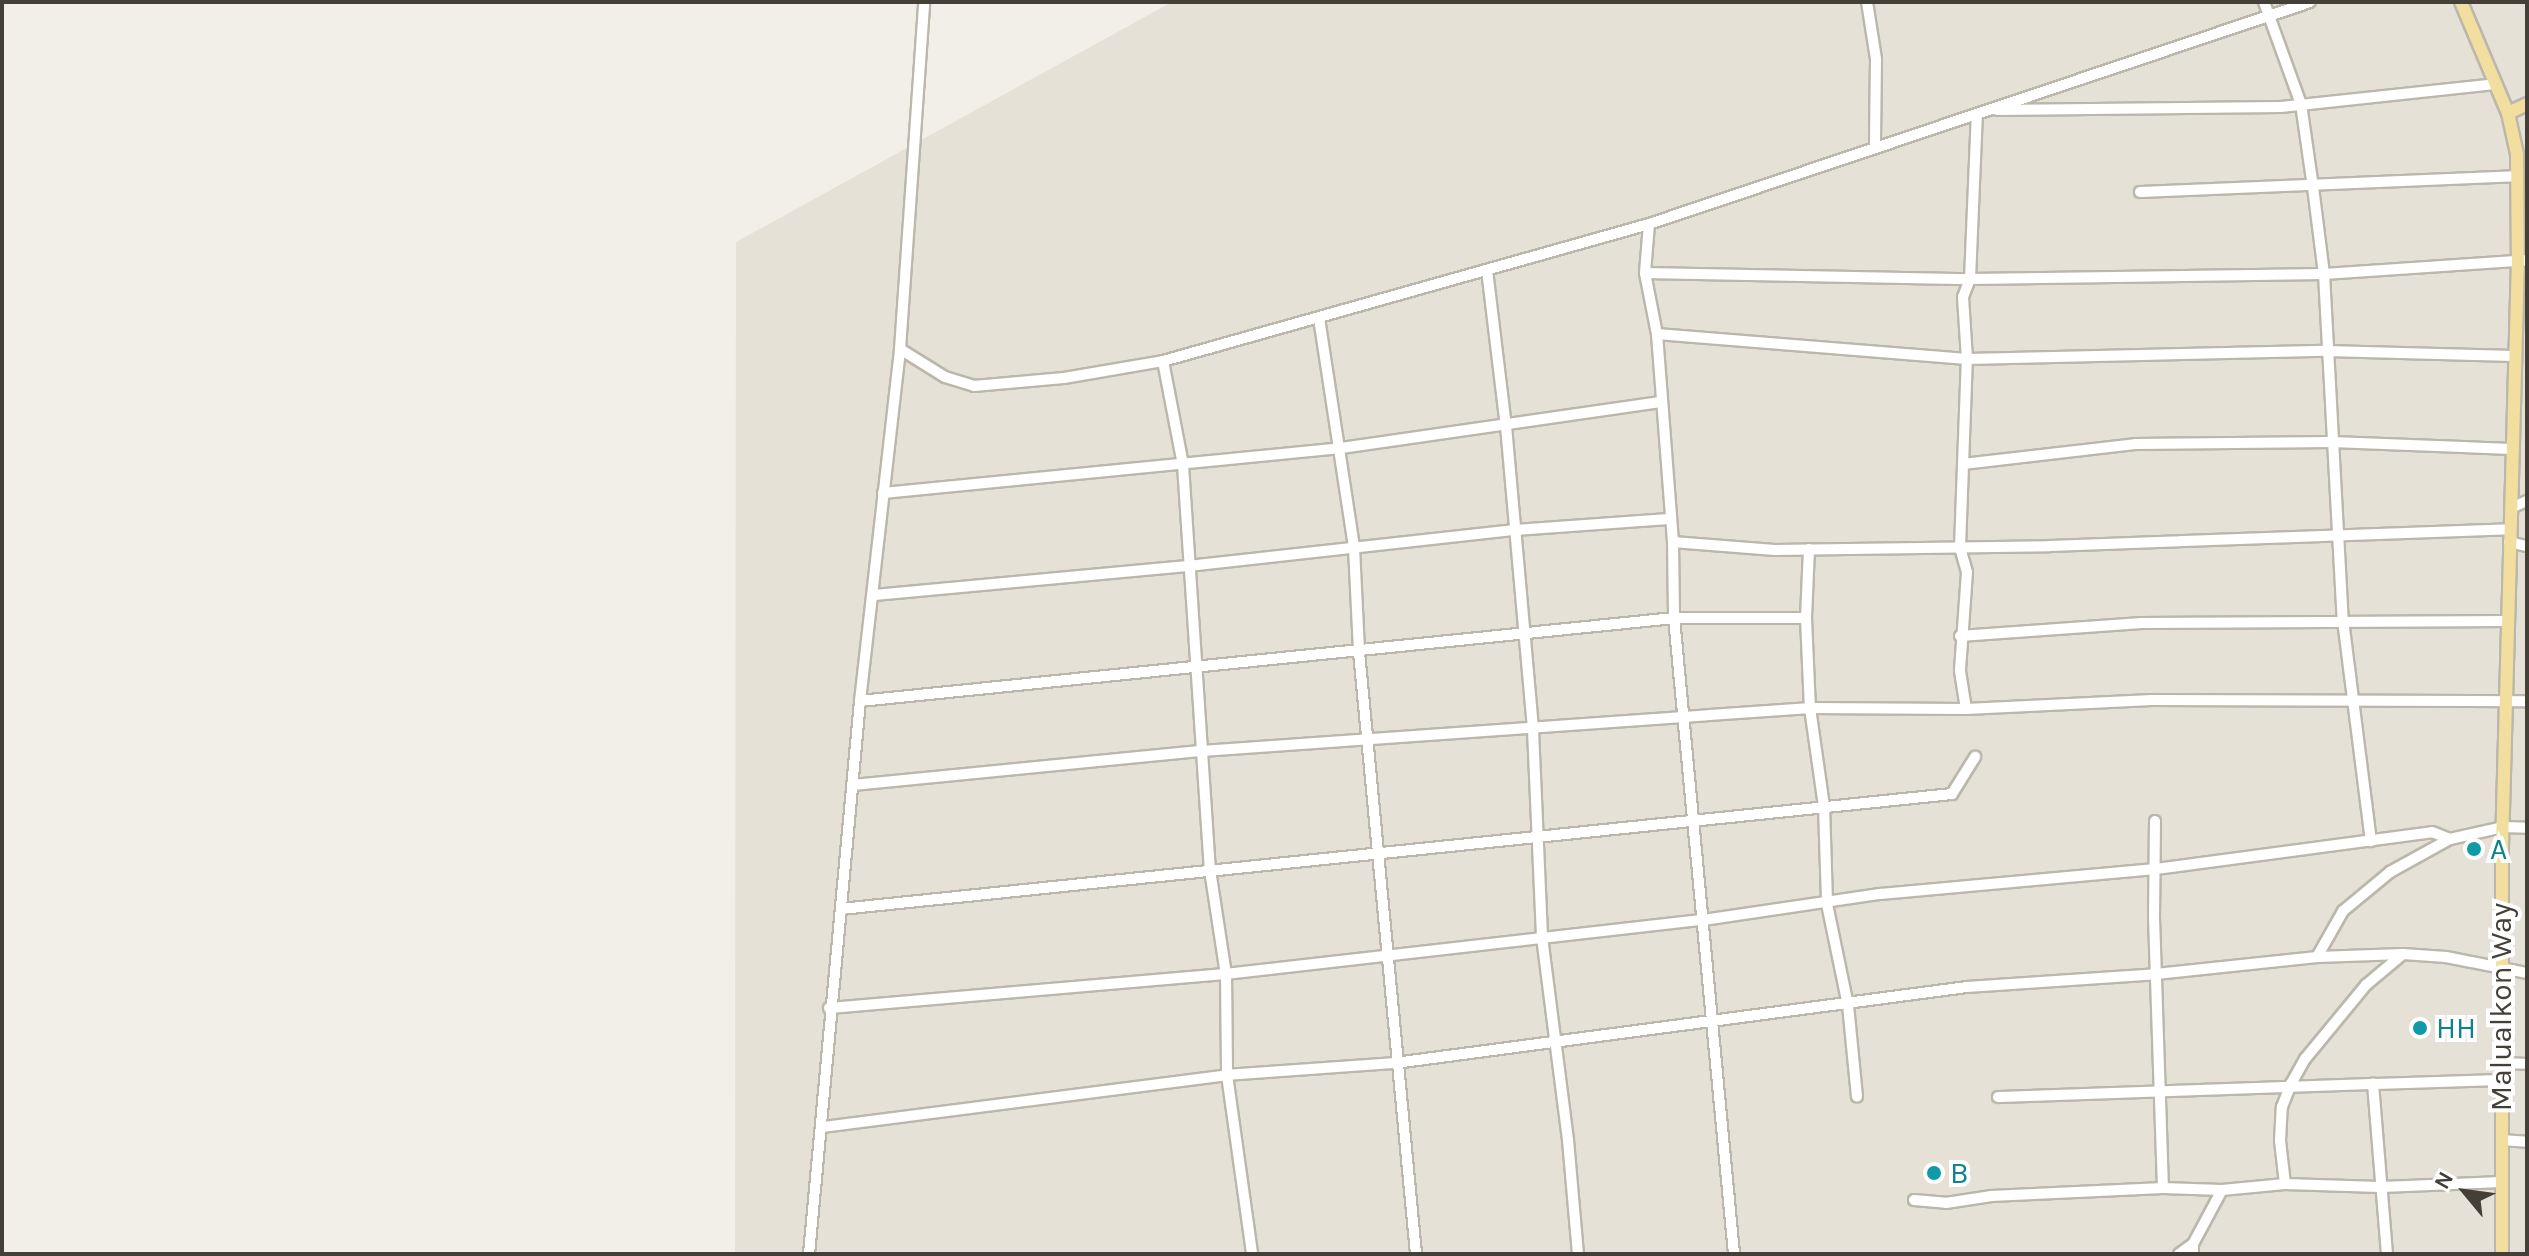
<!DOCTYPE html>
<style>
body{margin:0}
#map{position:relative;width:2529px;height:1256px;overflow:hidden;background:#f1efe7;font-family:Karla,sans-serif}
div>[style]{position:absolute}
.residential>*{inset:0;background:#e5e1d6}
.roads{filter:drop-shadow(2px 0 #bcb7ab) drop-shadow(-2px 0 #bcb7ab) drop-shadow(0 2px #bcb7ab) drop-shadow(0 -2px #bcb7ab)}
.minor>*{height:10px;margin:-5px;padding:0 5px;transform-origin:5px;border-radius:5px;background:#fff}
.major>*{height:12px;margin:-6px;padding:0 6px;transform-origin:6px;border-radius:6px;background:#f2df9f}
.dots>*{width:22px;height:22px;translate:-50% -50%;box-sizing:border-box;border:4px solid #fff;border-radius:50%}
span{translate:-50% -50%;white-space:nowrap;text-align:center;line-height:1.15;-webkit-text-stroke:8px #fff;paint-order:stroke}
.culture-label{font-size:30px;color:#0d838f}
.left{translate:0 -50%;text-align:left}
.street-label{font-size:30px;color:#443f37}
.frame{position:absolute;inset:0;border:4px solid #443f37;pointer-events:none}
.north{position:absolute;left:2425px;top:1152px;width:80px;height:80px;-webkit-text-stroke:6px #fff;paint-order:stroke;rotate:299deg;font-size:22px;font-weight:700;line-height:32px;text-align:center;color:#443f37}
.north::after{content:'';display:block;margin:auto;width:28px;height:36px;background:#443f37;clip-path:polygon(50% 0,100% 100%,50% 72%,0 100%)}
</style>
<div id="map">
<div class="residential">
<i style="clip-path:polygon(1172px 2px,2527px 2px,2527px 1254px,735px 1254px,736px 242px)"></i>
</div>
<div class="roads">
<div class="minor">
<i style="left:1867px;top:2px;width:58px;rotate:81deg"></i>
<i style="left:1876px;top:59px;width:88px;rotate:90.7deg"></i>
<i style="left:2264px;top:2px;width:109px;rotate:70.1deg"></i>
<i style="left:2301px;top:104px;width:84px;rotate:81.8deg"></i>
<i style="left:2313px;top:187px;width:88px;rotate:82.8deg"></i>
<i style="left:2324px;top:274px;width:347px;rotate:86.9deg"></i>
<i style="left:2343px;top:620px;width:223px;rotate:82.8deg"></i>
<i style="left:1997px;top:110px;width:284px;rotate:-0.6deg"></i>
<i style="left:2281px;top:107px;width:215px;rotate:-6.1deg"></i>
<i style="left:2140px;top:192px;width:376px;rotate:-2.4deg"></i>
<i style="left:1649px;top:224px;width:49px;rotate:94.7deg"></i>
<i style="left:1645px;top:273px;width:62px;rotate:78.9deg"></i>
<i style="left:1657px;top:334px;width:209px;rotate:85.6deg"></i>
<i style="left:1673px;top:542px;width:76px;rotate:89.2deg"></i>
<i style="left:1674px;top:618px;width:639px;rotate:84.61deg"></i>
<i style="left:1487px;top:270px;width:157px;rotate:83.1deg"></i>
<i style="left:1506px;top:426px;width:305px;rotate:84.9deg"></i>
<i style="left:1533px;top:730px;width:207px;rotate:87.5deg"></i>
<i style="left:1542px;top:937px;width:205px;rotate:82.7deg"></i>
<i style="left:1568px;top:1140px;width:114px;rotate:85deg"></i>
<i style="left:1645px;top:273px;width:325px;rotate:1.1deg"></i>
<i style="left:1970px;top:279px;width:354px;rotate:-0.8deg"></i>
<i style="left:2324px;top:274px;width:203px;rotate:-3.9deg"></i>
<i style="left:1319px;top:318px;width:233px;rotate:81.3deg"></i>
<i style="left:1354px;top:548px;width:104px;rotate:87.2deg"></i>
<i style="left:1359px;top:652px;width:605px;rotate:84.59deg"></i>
<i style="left:1657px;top:334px;width:311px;rotate:4.6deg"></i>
<i style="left:1967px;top:359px;width:359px;rotate:-1.3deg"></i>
<i style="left:2326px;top:351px;width:188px;rotate:1.5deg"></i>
<i style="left:900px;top:349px;width:53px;rotate:31.9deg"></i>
<i style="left:945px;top:377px;width:30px;rotate:17deg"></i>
<i style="left:974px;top:386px;width:90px;rotate:-5.1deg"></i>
<i style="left:1064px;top:378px;width:100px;rotate:-9.7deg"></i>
<i style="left:1163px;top:361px;width:505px;rotate:-15.74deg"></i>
<i style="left:1649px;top:224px;width:697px;rotate:-18.56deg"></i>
<i style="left:1163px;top:361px;width:106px;rotate:79.1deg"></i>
<i style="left:1183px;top:465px;width:406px;rotate:86.2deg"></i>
<i style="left:1210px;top:870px;width:105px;rotate:81.3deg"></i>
<i style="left:1226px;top:974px;width:101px;rotate:89.4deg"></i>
<i style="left:1227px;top:1075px;width:181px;rotate:82deg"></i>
<i style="left:1963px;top:464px;width:173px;rotate:-6.6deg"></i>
<i style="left:2135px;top:444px;width:197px;rotate:-0.6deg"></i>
<i style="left:2332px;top:442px;width:180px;rotate:2.2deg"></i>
<i style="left:883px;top:493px;width:460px;rotate:-5.6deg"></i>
<i style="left:1341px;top:448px;width:323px;rotate:-8.2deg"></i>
<i style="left:2511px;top:508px;width:17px;rotate:-24deg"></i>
<i style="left:1673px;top:542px;width:102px;rotate:4.5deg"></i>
<i style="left:1775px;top:550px;width:275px;rotate:-0.8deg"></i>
<i style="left:2050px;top:546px;width:460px;rotate:-2.1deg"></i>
<i style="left:2509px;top:542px;width:18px;rotate:13deg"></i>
<i style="left:1809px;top:549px;width:69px;rotate:92.5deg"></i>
<i style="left:1806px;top:618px;width:90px;rotate:87.5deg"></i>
<i style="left:1810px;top:708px;width:99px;rotate:81.9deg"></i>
<i style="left:1824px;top:806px;width:98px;rotate:88.2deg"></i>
<i style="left:1827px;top:904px;width:103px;rotate:78.3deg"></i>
<i style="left:1848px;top:1005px;width:92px;rotate:84.4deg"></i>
<i style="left:874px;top:595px;width:315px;rotate:-5.3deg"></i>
<i style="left:1188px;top:566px;width:329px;rotate:-6.3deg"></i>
<i style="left:1515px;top:530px;width:154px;rotate:-4.1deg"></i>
<i style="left:1960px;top:636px;width:182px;rotate:-4.1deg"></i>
<i style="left:2142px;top:623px;width:365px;rotate:-0.3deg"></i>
<i style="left:860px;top:701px;width:818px;rotate:-5.82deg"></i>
<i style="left:1674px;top:618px;width:132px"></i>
<i style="left:1966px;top:709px;width:39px;rotate:-99deg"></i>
<i style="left:1960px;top:670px;width:98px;rotate:-85.9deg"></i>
<i style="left:1967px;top:572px;width:26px;rotate:-106deg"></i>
<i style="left:1960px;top:547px;width:188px;rotate:-87.9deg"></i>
<i style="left:1967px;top:359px;width:62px;rotate:-93.7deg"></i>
<i style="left:1963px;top:297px;width:19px;rotate:-69deg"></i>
<i style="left:1970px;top:279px;width:165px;rotate:-87.6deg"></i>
<i style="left:853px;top:785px;width:351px;rotate:-5.6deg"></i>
<i style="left:1202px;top:751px;width:610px;rotate:-4.05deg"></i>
<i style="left:1810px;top:708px;width:156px;rotate:0.4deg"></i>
<i style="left:1966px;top:709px;width:186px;rotate:-2.8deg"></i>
<i style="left:2152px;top:700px;width:375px;rotate:0.2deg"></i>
<i style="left:2155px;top:821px;width:97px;rotate:90.6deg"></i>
<i style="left:2154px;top:918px;width:270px;rotate:88.1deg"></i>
<i style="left:841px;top:909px;width:1117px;rotate:-5.91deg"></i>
<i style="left:1952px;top:794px;width:44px;rotate:-58.1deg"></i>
<i style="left:2317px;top:957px;width:53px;rotate:-60.5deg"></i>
<i style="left:2343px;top:911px;width:61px;rotate:-39.7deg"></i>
<i style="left:2390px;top:872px;width:68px;rotate:-28.8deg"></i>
<i style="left:829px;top:1008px;width:398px;rotate:-4.9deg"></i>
<i style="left:1226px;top:974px;width:480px;rotate:-6.5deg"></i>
<i style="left:1703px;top:920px;width:179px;rotate:-8.4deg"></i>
<i style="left:1880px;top:894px;width:277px;rotate:-5.2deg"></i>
<i style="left:2156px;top:869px;width:278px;rotate:-7.6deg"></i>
<i style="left:2432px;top:832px;width:19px;rotate:21deg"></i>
<i style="left:2450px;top:839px;width:54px;rotate:-12.8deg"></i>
<i style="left:2503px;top:827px;width:24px;rotate:2deg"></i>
<i style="left:2502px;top:1063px;width:25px;rotate:2deg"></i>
<i style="left:1998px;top:1097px;width:375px;rotate:-2deg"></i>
<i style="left:823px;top:1127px;width:407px;rotate:-7.3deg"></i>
<i style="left:1227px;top:1075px;width:168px;rotate:-4.1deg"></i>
<i style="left:1395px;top:1063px;width:577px;rotate:-7.57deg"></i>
<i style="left:1967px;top:987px;width:189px;rotate:-3.9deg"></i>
<i style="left:2156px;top:974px;width:162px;rotate:-6deg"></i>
<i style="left:2317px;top:957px;width:86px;rotate:-2deg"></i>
<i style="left:2403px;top:954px;width:43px;rotate:4deg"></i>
<i style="left:2446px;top:957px;width:83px;rotate:11.2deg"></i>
<i style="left:2501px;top:1140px;width:26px;rotate:4deg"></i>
<i style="left:2285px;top:1184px;width:43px;rotate:-96.6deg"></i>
<i style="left:2280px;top:1141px;width:34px;rotate:-87deg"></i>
<i style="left:2282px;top:1107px;width:25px;rotate:-69deg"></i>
<i style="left:2291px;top:1084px;width:29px;rotate:-61deg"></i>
<i style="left:2305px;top:1059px;width:96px;rotate:-50.5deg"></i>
<i style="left:2366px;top:985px;width:48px;rotate:-40deg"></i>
<i style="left:1914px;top:1200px;width:32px;rotate:5deg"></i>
<i style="left:1946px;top:1203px;width:46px;rotate:-8.8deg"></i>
<i style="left:1991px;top:1196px;width:172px;rotate:-2.7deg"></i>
<i style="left:2163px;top:1188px;width:59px;rotate:1.9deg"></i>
<i style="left:2222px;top:1190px;width:63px;rotate:-5.4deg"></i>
<i style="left:2285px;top:1184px;width:95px;rotate:1.8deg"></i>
<i style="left:2380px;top:1187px;width:122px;rotate:-2.3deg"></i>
<i style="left:809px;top:1254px;width:555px;rotate:-84.73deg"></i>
<i style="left:860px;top:701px;width:354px;rotate:-83.5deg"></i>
<i style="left:900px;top:349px;width:348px;rotate:-86deg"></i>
<i style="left:2179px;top:1254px;width:17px;rotate:-36deg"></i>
<i style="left:2193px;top:1254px;width:10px;rotate:-90deg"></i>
<i style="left:2193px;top:1244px;width:61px;rotate:-61.8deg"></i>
<i style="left:2387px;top:1254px;width:171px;rotate:-94.7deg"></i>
<i style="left:2373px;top:1084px;width:129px;rotate:-1.8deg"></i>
</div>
<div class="major">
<i style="left:2461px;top:2px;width:121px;rotate:67.1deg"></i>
<i style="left:2508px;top:113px;width:42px;rotate:77.6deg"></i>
<i style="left:2517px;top:154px;width:106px;rotate:89.5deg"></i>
<i style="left:2518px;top:260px;width:587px;rotate:91.56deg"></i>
<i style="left:2502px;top:847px;width:407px;rotate:90deg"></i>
<i style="left:2508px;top:113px;width:21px;rotate:-25deg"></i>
</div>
</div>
<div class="dots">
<i style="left:2474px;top:849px;background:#0f9aa8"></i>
<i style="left:2420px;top:1028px;background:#0f9aa8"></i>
<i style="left:1934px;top:1173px;background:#0f9aa8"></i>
</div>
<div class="culture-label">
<span class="left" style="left:2490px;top:849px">A</span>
<span class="left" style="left:2436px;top:1028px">HH</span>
<span class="left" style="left:1950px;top:1173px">B</span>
</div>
<div class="street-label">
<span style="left:2501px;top:1007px;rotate:-90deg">Malualkon Way</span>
</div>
<div class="frame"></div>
<div class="north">N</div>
</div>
